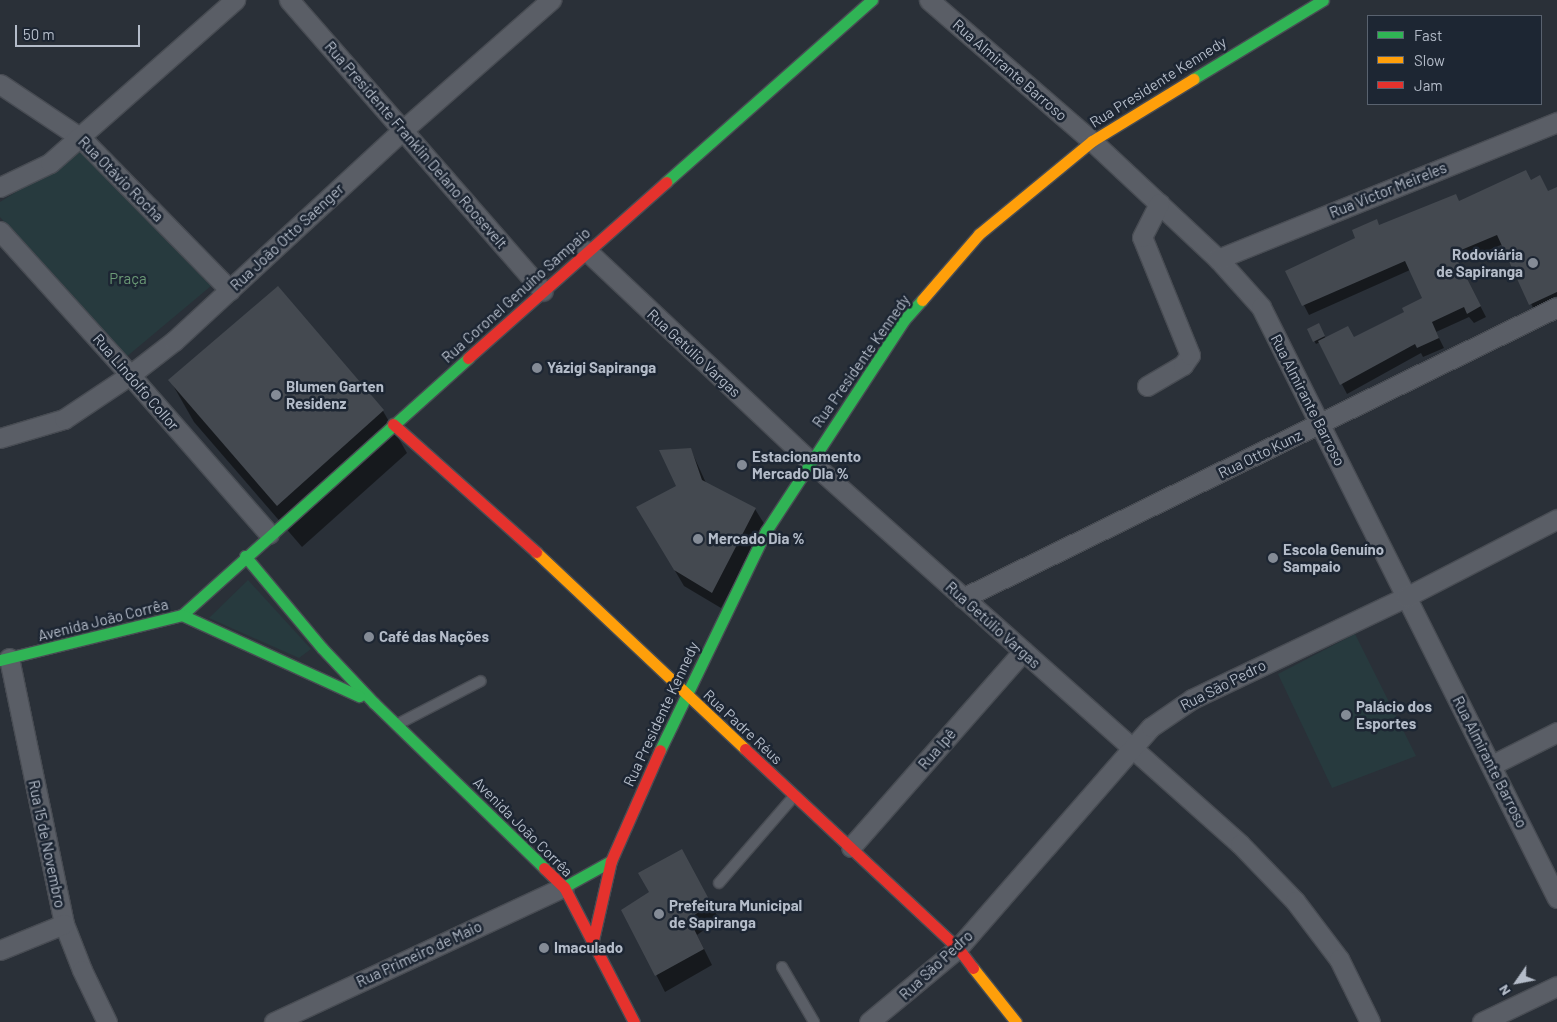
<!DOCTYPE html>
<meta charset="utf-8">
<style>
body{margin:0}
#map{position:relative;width:1557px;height:1022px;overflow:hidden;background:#2a3038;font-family:Barlow,sans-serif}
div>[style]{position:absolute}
.green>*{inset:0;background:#273a3e}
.shadow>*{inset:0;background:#0007}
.building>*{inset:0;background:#444950}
.roads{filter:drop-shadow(1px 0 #484c53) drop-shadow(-1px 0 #484c53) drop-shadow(0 1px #484c53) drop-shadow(0 -1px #484c53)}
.lane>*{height:10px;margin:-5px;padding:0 5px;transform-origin:5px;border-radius:5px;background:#5a5e66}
.street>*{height:19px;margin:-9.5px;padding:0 9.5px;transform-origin:9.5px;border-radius:9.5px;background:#5a5e66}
.fast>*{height:11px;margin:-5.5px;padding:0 5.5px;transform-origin:5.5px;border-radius:5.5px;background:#30b455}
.slow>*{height:11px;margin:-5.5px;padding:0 5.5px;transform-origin:5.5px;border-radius:5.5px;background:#ff9f0a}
.jam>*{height:11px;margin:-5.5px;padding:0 5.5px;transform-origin:5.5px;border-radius:5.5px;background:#e5322d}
.dots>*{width:14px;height:14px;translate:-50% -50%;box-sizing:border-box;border:2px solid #1d2633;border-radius:50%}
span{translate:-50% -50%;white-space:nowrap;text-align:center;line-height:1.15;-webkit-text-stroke:5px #1d2633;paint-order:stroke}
.street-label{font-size:15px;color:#b4bcc9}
.poi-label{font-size:15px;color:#b4bcc9;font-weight:700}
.right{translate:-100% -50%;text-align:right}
.left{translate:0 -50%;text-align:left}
.park-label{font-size:15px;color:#6b9a76}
.legend{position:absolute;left:1367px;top:15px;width:175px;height:90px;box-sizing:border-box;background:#1d2633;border:1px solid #59626f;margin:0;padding:6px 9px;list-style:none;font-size:15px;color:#b4bcc9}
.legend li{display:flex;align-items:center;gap:10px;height:25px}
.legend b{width:25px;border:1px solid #59626f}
.north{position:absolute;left:1492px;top:957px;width:50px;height:50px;-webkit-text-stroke:4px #1d2633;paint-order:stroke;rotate:237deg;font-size:14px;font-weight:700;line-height:20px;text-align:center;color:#b4bcc9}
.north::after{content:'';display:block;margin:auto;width:18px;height:22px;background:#b4bcc9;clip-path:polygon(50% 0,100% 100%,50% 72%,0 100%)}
.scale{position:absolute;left:15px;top:25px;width:125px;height:22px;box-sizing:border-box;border:2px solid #b4bcc9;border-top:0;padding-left:6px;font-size:15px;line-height:18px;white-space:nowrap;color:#b4bcc9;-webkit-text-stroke:4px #1d2633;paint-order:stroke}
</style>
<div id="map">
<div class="green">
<i style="clip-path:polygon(80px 152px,211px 286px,125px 358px,0 217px,0 202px)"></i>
<i style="clip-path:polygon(248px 580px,311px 649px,299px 658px,209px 618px)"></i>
<i style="clip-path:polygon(1355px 634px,1416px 756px,1332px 788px,1278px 674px)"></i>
</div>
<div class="shadow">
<i style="clip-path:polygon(1531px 181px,1548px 192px,1557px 188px,1557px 304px,1536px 314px,1503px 244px,1458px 263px,1486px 317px,1474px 323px,1469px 317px,1436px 332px,1444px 348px,1423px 357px,1421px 353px,1347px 394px,1320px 342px,1316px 344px,1308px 330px,1318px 325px,1326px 339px,1354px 338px,1405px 312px,1424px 299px,1410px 270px,1309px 315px,1287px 272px,1379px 227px)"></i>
<i style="clip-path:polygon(170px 380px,383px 411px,407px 453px,302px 547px,194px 422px)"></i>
<i style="clip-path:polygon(691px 450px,706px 483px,755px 509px,765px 525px,721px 608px,684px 586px,638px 508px,678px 487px)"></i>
<i style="clip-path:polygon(690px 867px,719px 919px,697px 935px,712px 965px,665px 992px,623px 910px)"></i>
</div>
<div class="building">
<i style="clip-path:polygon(1526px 170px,1531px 180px,1540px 175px,1548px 191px,1557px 187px,1557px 292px,1529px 305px,1497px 235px,1454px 253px,1481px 306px,1467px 314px,1464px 307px,1432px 322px,1439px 338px,1417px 348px,1415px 344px,1340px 385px,1318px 341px,1348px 326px,1354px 337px,1404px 312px,1402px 308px,1422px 298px,1405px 261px,1302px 306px,1285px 271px,1355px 238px,1352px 230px,1377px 219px,1379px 225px,1456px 194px,1459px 201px)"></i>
<i style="clip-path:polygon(278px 286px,384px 410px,277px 506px,168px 380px)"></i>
<i style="clip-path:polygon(1319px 323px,1325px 336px,1313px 342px,1307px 329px)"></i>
<i style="clip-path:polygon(691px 448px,702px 480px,756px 508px,712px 593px,674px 570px,636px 507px,676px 486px,659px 450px)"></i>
<i style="clip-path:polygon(682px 849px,711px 903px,689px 919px,704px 949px,655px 976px,621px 910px,649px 892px,638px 873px)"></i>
</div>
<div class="roads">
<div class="lane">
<i style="left:398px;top:724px;width:93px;rotate:-27.4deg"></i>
<i style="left:719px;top:883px;width:115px;rotate:-49.2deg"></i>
<i style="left:782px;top:967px;width:64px;rotate:59.8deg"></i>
</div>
<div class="street">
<i style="left:289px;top:0;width:386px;rotate:48.9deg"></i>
<i style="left:929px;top:0;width:216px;rotate:40.9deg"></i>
<i style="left:1092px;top:141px;width:173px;rotate:43.1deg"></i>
<i style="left:1218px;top:259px;width:64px;rotate:48.1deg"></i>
<i style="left:1261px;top:307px;width:661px;rotate:63.4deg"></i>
<i style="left:0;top:84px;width:97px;rotate:33.7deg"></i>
<i style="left:81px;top:138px;width:213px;rotate:45.6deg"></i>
<i style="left:0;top:187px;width:55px;rotate:-25.6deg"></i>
<i style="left:50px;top:163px;width:247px;rotate:-41.4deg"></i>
<i style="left:0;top:231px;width:194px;rotate:47.9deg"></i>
<i style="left:130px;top:375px;width:211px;rotate:48.8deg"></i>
<i style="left:587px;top:251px;width:306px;rotate:43.3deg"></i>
<i style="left:810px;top:461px;width:576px;rotate:41.69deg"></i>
<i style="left:1240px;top:844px;width:79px;rotate:46deg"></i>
<i style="left:1295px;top:901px;width:73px;rotate:52.8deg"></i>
<i style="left:1339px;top:959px;width:70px;rotate:63.8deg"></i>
<i style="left:1218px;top:259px;width:366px;rotate:-22deg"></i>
<i style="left:1147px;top:386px;width:42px;rotate:-30.3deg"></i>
<i style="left:1183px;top:365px;width:12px;rotate:-55deg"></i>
<i style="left:1190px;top:355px;width:127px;rotate:-112.1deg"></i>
<i style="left:1142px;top:237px;width:38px;rotate:-63deg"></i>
<i style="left:0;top:438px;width:67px;rotate:-16.5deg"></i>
<i style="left:64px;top:419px;width:79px;rotate:-33.7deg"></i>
<i style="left:130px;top:375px;width:56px;rotate:-37.7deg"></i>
<i style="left:174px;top:341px;width:313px;rotate:-42.7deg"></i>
<i style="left:404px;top:129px;width:196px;rotate:-41.3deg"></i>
<i style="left:963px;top:598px;width:661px;rotate:-26.1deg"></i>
<i style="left:9px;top:658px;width:272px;rotate:78.3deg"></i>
<i style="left:64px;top:924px;width:49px;rotate:68.6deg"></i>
<i style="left:82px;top:970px;width:58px;rotate:64.3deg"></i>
<i style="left:1492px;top:765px;width:73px;rotate:-26.9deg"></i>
<i style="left:851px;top:847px;width:261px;rotate:-48.7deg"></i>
<i style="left:0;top:950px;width:69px;rotate:-22.1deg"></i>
<i style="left:274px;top:1022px;width:320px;rotate:-25deg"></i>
<i style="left:869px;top:1022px;width:116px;rotate:-39.7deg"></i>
<i style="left:958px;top:948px;width:293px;rotate:-48.9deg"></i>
<i style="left:1151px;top:727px;width:50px;rotate:-34.3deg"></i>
<i style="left:1192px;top:699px;width:237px;rotate:-25.5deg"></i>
<i style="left:1406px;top:597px;width:170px;rotate:-27.3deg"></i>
<i style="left:1482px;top:1022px;width:83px;rotate:-25.6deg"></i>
</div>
<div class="fast">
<i style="left:1193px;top:79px;width:152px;rotate:-31.3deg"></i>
<i style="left:666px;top:182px;width:275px;rotate:-41.5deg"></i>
<i style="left:245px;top:556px;width:120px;rotate:50.1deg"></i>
<i style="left:322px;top:648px;width:76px;rotate:46.6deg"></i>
<i style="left:374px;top:703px;width:237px;rotate:44.1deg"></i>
<i style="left:182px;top:615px;width:385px;rotate:-41.9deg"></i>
<i style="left:0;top:660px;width:187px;rotate:-13.9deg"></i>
<i style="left:182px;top:615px;width:195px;rotate:24.6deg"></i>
<i style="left:660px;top:750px;width:243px;rotate:-64.2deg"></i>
<i style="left:766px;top:531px;width:252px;rotate:-56.8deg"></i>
<i style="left:904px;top:320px;width:27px;rotate:-48deg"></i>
<i style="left:564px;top:887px;width:54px;rotate:-29deg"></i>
</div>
<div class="slow">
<i style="left:922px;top:300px;width:87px;rotate:-49.2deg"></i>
<i style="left:979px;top:234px;width:146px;rotate:-39.5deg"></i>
<i style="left:1092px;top:141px;width:119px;rotate:-31.5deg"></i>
<i style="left:536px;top:552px;width:287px;rotate:43.3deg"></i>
<i style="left:973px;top:968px;width:69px;rotate:51.5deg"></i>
</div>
<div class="jam">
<i style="left:468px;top:358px;width:265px;rotate:-41.6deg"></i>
<i style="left:393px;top:424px;width:192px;rotate:41.8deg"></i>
<i style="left:745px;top:749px;width:291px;rotate:43.1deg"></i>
<i style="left:958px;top:948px;width:25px;rotate:53deg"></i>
<i style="left:544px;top:868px;width:28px;rotate:44deg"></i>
<i style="left:564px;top:887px;width:152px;rotate:62.6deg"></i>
<i style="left:593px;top:940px;width:81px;rotate:-77.2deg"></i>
<i style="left:611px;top:861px;width:121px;rotate:-66.2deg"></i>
</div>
</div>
<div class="dots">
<i style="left:1533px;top:263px;background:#848b96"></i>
<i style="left:537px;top:368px;background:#848b96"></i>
<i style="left:276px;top:395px;background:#848b96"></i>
<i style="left:742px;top:465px;background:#848b96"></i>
<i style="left:698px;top:539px;background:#848b96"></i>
<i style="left:1273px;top:558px;background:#848b96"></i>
<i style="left:369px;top:637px;background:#848b96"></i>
<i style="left:1346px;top:715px;background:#848b96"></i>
<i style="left:659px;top:914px;background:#848b96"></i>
<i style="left:544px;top:948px;background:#848b96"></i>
</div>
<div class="street-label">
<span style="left:1010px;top:70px;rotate:41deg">Rua Almirante Barroso</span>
<span style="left:1158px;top:82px;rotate:-32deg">Rua Presidente Kennedy</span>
<span style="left:416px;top:145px;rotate:49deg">Rua Presidente Franklin Delano Roosevelt</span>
<span style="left:121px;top:179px;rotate:45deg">Rua Otávio Rocha</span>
<span style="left:1388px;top:190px;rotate:-22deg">Rua Victor Meireles</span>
<span style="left:287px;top:237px;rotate:-43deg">Rua João Otto Saenger</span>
<span style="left:516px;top:295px;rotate:-42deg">Rua Coronel Genuíno Sampaio</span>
<span style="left:694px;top:353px;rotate:43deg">Rua Getúlio Vargas</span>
<span style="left:861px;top:361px;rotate:-55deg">Rua Presidente Kennedy</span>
<span style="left:136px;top:382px;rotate:49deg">Rua Lindolfo Collor</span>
<span style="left:1308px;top:400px;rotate:63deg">Rua Almirante Barroso</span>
<span style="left:1260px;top:454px;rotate:-26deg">Rua Otto Kunz</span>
<span style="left:103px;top:620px;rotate:-14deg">Avenida João Corrêa</span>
<span style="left:993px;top:625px;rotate:42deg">Rua Getúlio Vargas</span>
<span style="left:1223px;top:685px;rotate:-27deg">Rua São Pedro</span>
<span style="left:661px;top:714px;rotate:-65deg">Rua Presidente Kennedy</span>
<span style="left:743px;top:727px;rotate:43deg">Rua Padre Réus</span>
<span style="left:937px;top:749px;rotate:-49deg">Rua Ipê</span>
<span style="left:1490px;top:762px;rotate:63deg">Rua Almirante Barroso</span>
<span style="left:523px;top:827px;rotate:45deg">Avenida João Corrêa</span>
<span style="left:47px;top:844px;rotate:78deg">Rua 15 de Novembro</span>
<span style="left:419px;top:954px;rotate:-25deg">Rua Primeiro de Maio</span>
<span style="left:936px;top:965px;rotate:-43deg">Rua São Pedro</span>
</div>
<div class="poi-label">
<span class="right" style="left:1523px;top:263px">Rodoviária<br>de Sapiranga</span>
<span class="left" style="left:547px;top:368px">Yázigi Sapiranga</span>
<span class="left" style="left:286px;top:395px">Blumen Garten<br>Residenz</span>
<span class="left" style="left:752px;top:465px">Estacionamento<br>Mercado DIa %</span>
<span class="left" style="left:708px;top:539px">Mercado Dia %</span>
<span class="left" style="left:1283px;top:558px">Escola Genuíno<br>Sampaio</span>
<span class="left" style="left:379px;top:637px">Café das Nações</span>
<span class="left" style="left:1356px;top:715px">Palácio dos<br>Esportes</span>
<span class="left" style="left:669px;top:914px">Prefeitura Municipal<br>de Sapiranga</span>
<span class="left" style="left:554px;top:948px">Imaculado</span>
</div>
<div class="park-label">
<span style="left:128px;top:279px">Praça</span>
</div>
<ul class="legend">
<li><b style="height:6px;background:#30b455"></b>Fast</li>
<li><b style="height:6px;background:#ff9f0a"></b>Slow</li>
<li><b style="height:6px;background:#e5322d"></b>Jam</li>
</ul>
<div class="north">N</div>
<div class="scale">50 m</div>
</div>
